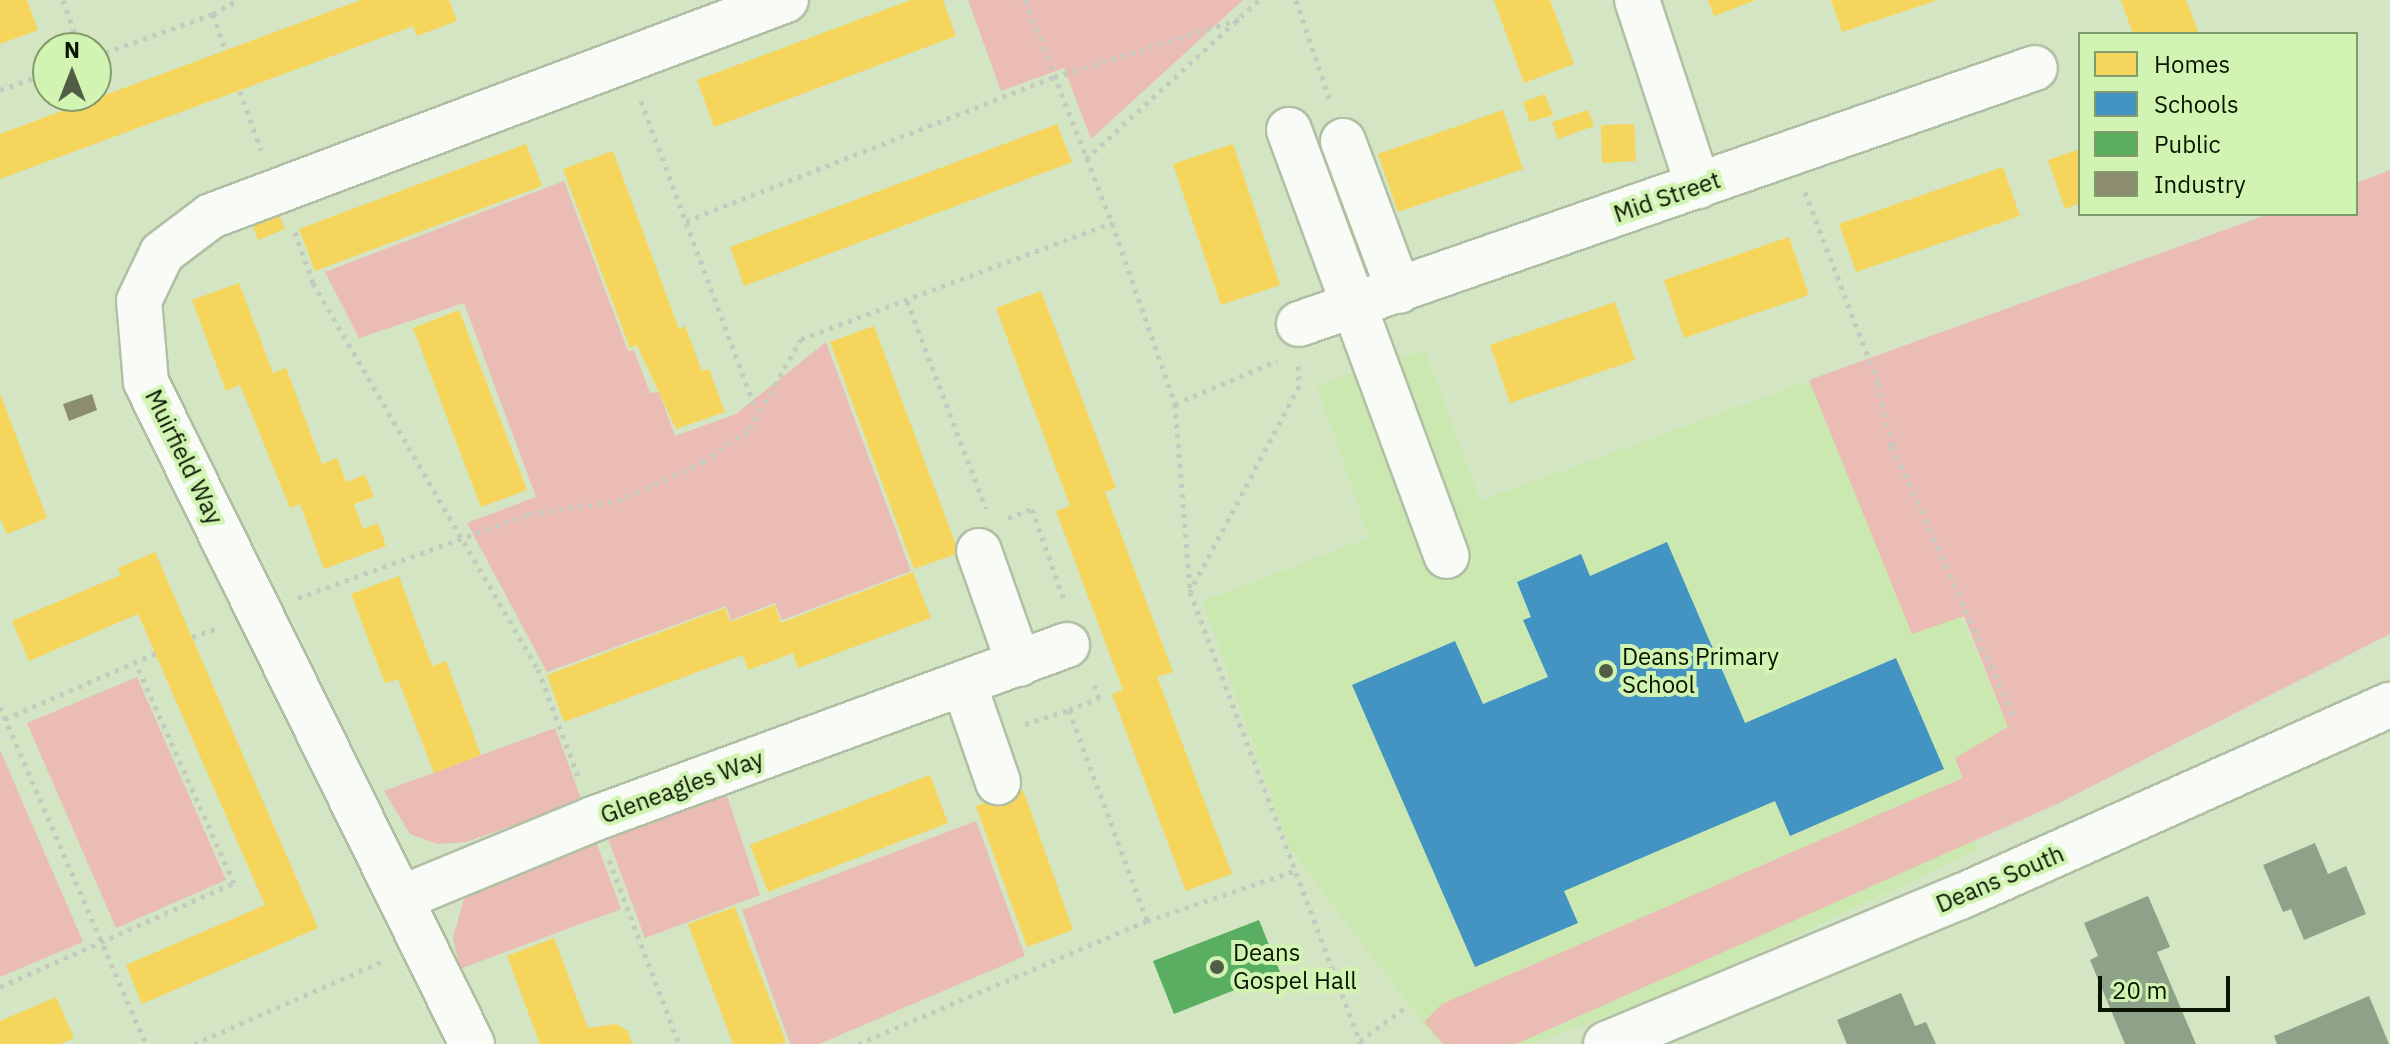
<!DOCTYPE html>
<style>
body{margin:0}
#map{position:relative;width:2390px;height:1044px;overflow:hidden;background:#d3e5c2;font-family:"IBM Plex Sans",sans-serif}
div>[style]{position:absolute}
.built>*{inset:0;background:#cbe8b0}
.green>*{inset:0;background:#eabcb4}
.homes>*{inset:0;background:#f6d55c}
.schools>*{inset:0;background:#4393c3}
.public>*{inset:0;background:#5aae61}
.industry>*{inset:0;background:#8c8c6e}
.building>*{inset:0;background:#8ea289}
.path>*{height:5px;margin-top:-2.5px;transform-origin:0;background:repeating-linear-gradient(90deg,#c5cac0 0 4px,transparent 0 10px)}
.roads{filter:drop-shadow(2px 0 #b1c0a5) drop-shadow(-2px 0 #b1c0a5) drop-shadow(0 2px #b1c0a5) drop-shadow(0 -2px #b1c0a5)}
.minor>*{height:44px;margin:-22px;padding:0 22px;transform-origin:22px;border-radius:22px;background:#f8fbf6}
.dots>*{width:22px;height:22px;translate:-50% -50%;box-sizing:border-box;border:4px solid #d2f4b3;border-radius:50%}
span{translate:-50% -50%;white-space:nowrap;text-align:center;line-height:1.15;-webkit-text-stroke:8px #d2f4b3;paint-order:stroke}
.street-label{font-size:24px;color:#0a1501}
.poi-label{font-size:24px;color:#0a1501}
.left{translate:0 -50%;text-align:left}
.legend{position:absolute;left:2078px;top:32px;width:280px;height:184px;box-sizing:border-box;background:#d2f4b3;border:2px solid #829b6c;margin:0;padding:10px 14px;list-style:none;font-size:24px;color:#0a1501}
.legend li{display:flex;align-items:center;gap:16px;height:40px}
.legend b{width:40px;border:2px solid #829b6c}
.north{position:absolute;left:32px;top:32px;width:80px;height:80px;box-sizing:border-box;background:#d2f4b3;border:2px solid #829b6c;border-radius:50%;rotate:0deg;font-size:22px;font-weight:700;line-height:32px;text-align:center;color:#0a1501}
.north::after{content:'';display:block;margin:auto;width:28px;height:36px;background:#505e45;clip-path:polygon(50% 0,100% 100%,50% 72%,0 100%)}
.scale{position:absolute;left:2098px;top:976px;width:132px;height:36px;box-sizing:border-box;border:4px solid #0a1501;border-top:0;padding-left:10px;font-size:24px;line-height:28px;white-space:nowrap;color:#0a1501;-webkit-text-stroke:6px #d2f4b3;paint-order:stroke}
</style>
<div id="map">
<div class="built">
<i style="clip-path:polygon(1425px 350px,1480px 501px,1847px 367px,2016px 741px,1964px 772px,1977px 850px,1704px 979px,1532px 1044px,1439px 1044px,1289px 847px,1203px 601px,1369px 538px,1317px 385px)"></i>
</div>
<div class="green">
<i style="clip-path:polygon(968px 0,1243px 0,1091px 139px,1064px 68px,1001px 91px)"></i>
<i style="clip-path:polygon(2390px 170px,2390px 634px,2057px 804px,1516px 1044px,1443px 1044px,1424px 1022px,1442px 1004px,1963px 778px,1955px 758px,2008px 727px,1964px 616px,1912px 634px,1809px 380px,2269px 214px,2356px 214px,2356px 183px)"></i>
<i style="clip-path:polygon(564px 181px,628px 351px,634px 350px,650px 393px,659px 392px,675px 436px,736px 414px,826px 342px,911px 571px,782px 620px,775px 603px,731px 620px,726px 606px,547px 672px,467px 523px,536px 497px,464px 303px,359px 338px,325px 272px)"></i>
<i style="clip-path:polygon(137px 677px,226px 880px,116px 928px,27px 723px)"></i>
<i style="clip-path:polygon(555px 728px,582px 801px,466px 842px,438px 844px,410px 834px,384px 791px)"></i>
<i style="clip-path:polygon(0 750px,83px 942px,0 977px)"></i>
<i style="clip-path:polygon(725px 790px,760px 895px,645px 938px,607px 836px)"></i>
<i style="clip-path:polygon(976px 821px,1025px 956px,819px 1044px,790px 1044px,742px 910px)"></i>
<i style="clip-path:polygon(595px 839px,621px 909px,460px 969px,453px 938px,465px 895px)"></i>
</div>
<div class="homes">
<i style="clip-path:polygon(0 0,27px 0,38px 30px,0 44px)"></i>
<i style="clip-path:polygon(361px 0,449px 0,457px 21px,417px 36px,413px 26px,0 179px,0 134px)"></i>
<i style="clip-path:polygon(911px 0,943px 0,956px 36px,714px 127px,697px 80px)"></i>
<i style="clip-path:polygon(1494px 0,1550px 0,1574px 64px,1524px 83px)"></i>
<i style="clip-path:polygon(1708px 0,1756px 0,1714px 16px)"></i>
<i style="clip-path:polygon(1831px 0,1935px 0,1935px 1px,1842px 32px)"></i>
<i style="clip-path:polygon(2121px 0,2186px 0,2199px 34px,2133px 34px)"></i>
<i style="clip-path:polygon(1545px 94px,1553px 115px,1530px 122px,1523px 102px)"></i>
<i style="clip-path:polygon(1503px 110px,1523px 169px,1398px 212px,1378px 154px)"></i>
<i style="clip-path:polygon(1588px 110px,1594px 126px,1558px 139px,1552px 122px)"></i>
<i style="clip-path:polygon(1057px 124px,1072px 162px,744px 286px,730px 247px)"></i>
<i style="clip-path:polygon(1634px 124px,1636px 161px,1602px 163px,1601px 125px)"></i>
<i style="clip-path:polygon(526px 144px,542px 186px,315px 271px,299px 229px)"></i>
<i style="clip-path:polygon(1233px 144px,1280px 285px,1221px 305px,1173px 164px)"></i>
<i style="clip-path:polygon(2080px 149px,2080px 203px,2065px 209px,2048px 160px)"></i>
<i style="clip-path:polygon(613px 151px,679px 329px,685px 326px,702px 371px,709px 369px,725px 412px,676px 429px,637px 345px,630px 348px,563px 169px)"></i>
<i style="clip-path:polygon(2003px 167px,2020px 216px,1856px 272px,1839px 224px)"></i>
<i style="clip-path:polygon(278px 211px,285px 229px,258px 240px,251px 221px)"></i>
<i style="clip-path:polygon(1789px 237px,1809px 295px,1684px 338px,1664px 280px)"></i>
<i style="clip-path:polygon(239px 283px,273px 373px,286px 368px,322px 464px,337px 458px,346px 482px,365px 475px,374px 497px,354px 504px,363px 529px,378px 523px,386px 546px,324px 569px,300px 504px,290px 508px,240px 385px,226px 391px,192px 300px)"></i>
<i style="clip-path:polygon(1041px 291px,1116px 488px,1105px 492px,1173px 672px,1157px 677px,1232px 874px,1186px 891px,1112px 694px,1123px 690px,1056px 511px,1070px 506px,996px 308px)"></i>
<i style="clip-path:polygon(1615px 302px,1635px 360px,1510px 403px,1490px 345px)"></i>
<i style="clip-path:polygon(459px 310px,527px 490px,481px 507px,413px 328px)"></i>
<i style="clip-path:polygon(874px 326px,959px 553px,914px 569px,830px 342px)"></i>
<i style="clip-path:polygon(0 393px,47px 518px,7px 534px,0 518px)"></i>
<i style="clip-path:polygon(155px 552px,318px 928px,142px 1004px,126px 965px,265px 905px,138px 614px,29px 661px,12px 621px,121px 575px,118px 568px)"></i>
<i style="clip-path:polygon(913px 572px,931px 618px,798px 668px,793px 653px,748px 670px,743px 655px,564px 722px,547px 675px,725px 608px,730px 622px,775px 605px,781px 623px)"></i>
<i style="clip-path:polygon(399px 576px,432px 666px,446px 661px,481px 755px,434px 773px,398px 679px,385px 683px,351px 594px)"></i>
<i style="clip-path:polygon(930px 775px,948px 823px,768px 892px,750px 845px)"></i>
<i style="clip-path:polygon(1023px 790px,1073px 930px,1027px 947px,976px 806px)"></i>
<i style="clip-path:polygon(735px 907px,786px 1042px,779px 1044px,733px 1044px,688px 924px)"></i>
<i style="clip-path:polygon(554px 938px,588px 1028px,616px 1024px,628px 1031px,632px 1044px,540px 1044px,507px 956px)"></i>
<i style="clip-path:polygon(56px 997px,74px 1038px,60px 1044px,0 1044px,0 1021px)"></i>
</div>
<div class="schools">
<i style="clip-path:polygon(1667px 542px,1745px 723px,1896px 658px,1944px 769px,1790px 836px,1775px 801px,1564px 891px,1578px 923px,1475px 967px,1352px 685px,1455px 641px,1483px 704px,1548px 677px,1523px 620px,1531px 617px,1517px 582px,1581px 554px,1590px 576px)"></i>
</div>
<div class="public">
<i style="clip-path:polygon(1259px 920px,1280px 972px,1174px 1014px,1153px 961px)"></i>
</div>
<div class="industry">
<i style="clip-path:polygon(92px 394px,97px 410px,69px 421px,63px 404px)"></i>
</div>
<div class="building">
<i style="clip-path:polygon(2315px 843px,2328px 874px,2346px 866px,2366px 914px,2304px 940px,2291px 909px,2283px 912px,2263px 865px)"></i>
<i style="clip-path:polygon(2148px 896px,2170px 947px,2157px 952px,2196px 1044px,2125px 1044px,2090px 960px,2098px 956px,2084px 923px)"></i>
<i style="clip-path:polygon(1901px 993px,1915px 1026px,1926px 1022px,1936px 1044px,1847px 1044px,1837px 1020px)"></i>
<i style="clip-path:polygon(2369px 996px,2389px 1044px,2277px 1044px,2274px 1036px)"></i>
</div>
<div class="path">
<i style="left:63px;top:0;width:51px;rotate:70.5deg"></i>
<i style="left:1025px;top:0;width:239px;rotate:68.7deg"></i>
<i style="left:1112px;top:223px;width:192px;rotate:70.8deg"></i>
<i style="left:1175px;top:404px;width:188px;rotate:85.4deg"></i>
<i style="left:1296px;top:0;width:107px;rotate:71.4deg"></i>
<i style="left:213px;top:14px;width:39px;rotate:71deg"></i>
<i style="left:96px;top:56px;width:124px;rotate:-19.7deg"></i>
<i style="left:213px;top:14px;width:28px;rotate:-30deg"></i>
<i style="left:0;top:90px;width:51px;rotate:-19.5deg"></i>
<i style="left:240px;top:91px;width:63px;rotate:70.4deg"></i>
<i style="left:641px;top:101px;width:330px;rotate:69.6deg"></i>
<i style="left:1086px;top:159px;width:235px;rotate:-42.6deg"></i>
<i style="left:1805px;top:192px;width:204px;rotate:69.1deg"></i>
<i style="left:1878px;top:383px;width:65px;rotate:77.5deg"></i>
<i style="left:1892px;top:446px;width:300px;rotate:65.8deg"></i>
<i style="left:686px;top:221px;width:395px;rotate:-21.4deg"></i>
<i style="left:1054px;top:77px;width:199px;rotate:-17.3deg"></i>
<i style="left:295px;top:232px;width:54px;rotate:70.6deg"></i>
<i style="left:313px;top:283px;width:447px;rotate:59.8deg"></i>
<i style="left:538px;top:669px;width:117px;rotate:69.6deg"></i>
<i style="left:907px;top:301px;width:222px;rotate:69.2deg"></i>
<i style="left:1298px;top:366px;width:20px;rotate:87deg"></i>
<i style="left:1299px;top:386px;width:233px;rotate:117.9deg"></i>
<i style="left:1190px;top:592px;width:483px;rotate:69.3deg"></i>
<i style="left:1175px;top:404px;width:111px;rotate:-22.9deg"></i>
<i style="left:1008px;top:518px;width:26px;rotate:-21deg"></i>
<i style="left:1032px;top:509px;width:100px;rotate:70.7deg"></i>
<i style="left:298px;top:598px;width:246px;rotate:-20deg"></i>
<i style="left:529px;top:514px;width:90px;rotate:-8.3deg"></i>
<i style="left:618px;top:501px;width:94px;rotate:-24.6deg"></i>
<i style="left:703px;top:462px;width:57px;rotate:-35.1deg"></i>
<i style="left:750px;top:429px;width:103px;rotate:-60.5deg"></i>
<i style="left:801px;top:339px;width:332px;rotate:-20.5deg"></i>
<i style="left:192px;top:637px;width:28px;rotate:-19deg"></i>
<i style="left:0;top:707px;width:367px;rotate:66.6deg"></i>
<i style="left:1069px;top:710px;width:32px;rotate:-22deg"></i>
<i style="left:1099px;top:698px;width:18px;rotate:-109deg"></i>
<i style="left:5px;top:719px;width:165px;rotate:-23.6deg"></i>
<i style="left:1025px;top:724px;width:46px;rotate:-17.7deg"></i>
<i style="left:1069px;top:710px;width:225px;rotate:69.7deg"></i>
<i style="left:609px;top:860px;width:197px;rotate:69.2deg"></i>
<i style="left:0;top:987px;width:256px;rotate:-24deg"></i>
<i style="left:234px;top:883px;width:240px;rotate:-114.1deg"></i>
<i style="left:1360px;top:1041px;width:59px;rotate:-36.7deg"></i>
<i style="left:194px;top:1044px;width:204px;rotate:-23.7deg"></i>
<i style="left:858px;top:1044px;width:314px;rotate:-23.1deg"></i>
<i style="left:1147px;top:921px;width:155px;rotate:-18.8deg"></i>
</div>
<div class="roads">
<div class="minor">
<i style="left:1637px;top:0;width:196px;rotate:71.8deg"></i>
<i style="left:1289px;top:130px;width:454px;rotate:69.7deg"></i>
<i style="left:1343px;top:141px;width:160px;rotate:69.5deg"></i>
<i style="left:1299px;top:324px;width:779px;rotate:-19.18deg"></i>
<i style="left:979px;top:551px;width:120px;rotate:70.5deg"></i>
<i style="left:964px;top:684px;width:104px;rotate:70.9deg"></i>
<i style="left:404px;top:897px;width:204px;rotate:-22.4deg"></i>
<i style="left:593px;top:819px;width:505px;rotate:-20.16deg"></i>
<i style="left:472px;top:1044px;width:738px;rotate:-116.22deg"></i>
<i style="left:146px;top:382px;width:81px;rotate:-94.9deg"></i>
<i style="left:139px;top:301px;width:53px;rotate:-64.4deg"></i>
<i style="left:162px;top:253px;width:61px;rotate:-37.1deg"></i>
<i style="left:211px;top:216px;width:614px;rotate:-20.59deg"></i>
<i style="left:1606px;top:1044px;width:383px;rotate:-22.6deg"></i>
<i style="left:1960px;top:897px;width:471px;rotate:-24.1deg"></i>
</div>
</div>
<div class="dots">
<i style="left:1606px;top:671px;background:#505e45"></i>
<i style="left:1217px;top:967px;background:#505e45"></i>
</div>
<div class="street-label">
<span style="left:1667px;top:197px;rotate:-19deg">Mid Street</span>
<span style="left:184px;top:457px;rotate:64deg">Muirfield Way</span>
<span style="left:682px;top:787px;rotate:-20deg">Gleneagles Way</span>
<span style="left:2000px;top:879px;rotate:-23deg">Deans South</span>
</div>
<div class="poi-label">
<span class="left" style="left:1622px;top:671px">Deans Primary<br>School</span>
<span class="left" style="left:1233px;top:967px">Deans<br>Gospel Hall</span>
</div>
<ul class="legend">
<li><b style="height:22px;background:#f6d55c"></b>Homes</li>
<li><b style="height:22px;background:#4393c3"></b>Schools</li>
<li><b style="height:22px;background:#5aae61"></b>Public</li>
<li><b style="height:22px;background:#8c8c6e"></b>Industry</li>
</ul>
<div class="north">N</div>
<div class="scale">20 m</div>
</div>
